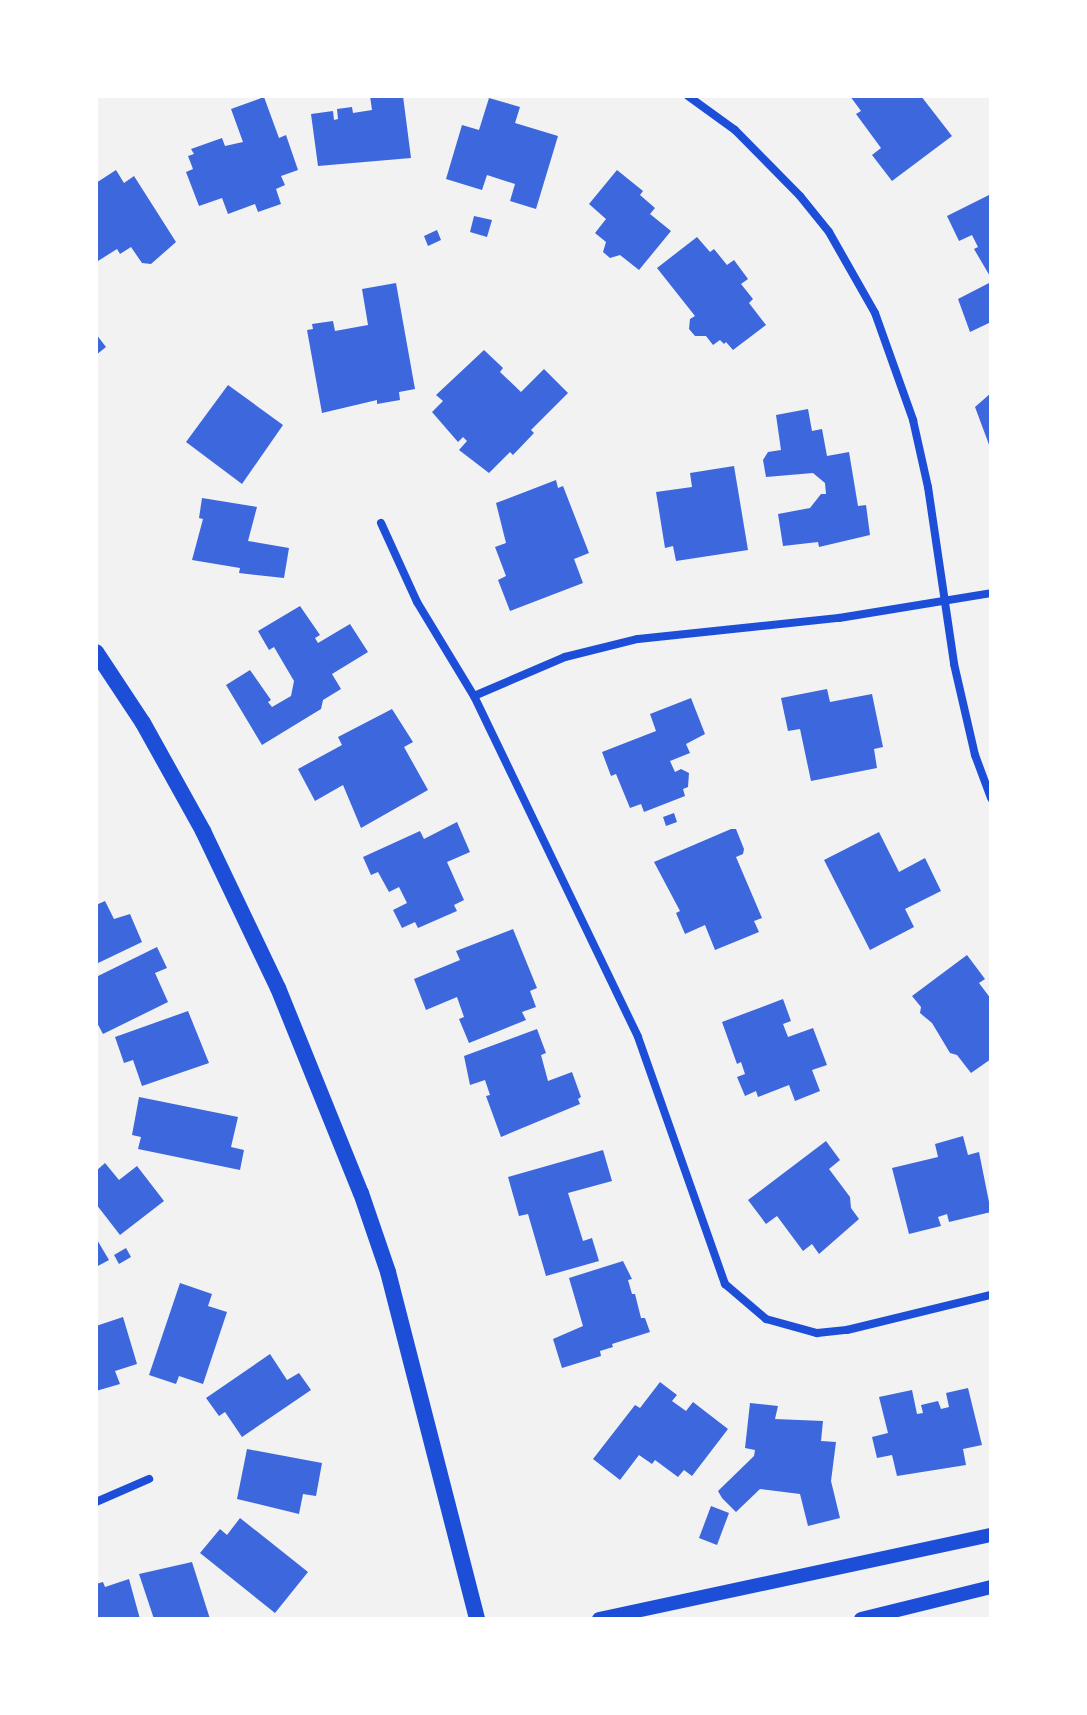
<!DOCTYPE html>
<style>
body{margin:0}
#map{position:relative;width:1087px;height:1715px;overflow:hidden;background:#f2f2f2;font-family:Raleway,sans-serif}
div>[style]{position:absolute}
.building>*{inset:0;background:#3d67dc}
.minor>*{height:8px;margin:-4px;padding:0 4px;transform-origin:4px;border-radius:4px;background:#1d4ed8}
.tertiary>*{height:14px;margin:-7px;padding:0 7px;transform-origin:7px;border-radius:7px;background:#1d4ed8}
.secondary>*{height:16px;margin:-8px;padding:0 8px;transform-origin:8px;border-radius:8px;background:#1d4ed8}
span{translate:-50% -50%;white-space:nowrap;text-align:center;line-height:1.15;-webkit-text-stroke:7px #fff;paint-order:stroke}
.frame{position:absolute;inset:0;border:98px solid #fff;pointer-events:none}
</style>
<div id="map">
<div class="building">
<i style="clip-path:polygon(370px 96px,403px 96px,411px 158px,318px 166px,311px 114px,333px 111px,334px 120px,338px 119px,337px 109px,352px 107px,353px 113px,372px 110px)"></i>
<i style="clip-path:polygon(850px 96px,921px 96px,952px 136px,892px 181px,872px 155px,881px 148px,856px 114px,861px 111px)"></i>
<i style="clip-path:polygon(264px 97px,279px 138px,286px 135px,298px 170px,281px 176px,285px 185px,276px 189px,281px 204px,258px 212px,255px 204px,228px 214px,222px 198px,199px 206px,186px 172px,193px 169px,188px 156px,194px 154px,191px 149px,222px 138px,225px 146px,243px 142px,231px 109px)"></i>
<i style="clip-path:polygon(489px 98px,520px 107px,515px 123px,558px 136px,536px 209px,510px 201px,515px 184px,487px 175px,482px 190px,446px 179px,462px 125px,479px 130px)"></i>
<i style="clip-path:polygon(116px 170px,124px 183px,134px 176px,176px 242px,151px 264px,142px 263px,131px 247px,120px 254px,117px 249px,98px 261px,96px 257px,96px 183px)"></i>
<i style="clip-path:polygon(617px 170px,643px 191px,640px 195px,655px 208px,650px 214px,671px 231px,639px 270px,620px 255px,610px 258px,603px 252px,606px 242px,595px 233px,606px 219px,589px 204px)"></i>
<i style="clip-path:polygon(991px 194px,991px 278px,974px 249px,978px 247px,972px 235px,959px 241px,947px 216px)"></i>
<i style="clip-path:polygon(474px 216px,492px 220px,487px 237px,470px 232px)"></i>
<i style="clip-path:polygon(437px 230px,441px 240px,428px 246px,424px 236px)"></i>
<i style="clip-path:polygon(697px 237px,710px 252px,714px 249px,727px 265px,734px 260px,748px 279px,741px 284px,753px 299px,749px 303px,766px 325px,733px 350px,726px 342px,724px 344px,720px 340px,713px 345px,706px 336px,695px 336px,689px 329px,690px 319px,695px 316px,657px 268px)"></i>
<i style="clip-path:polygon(991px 282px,991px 322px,970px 332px,958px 299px)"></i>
<i style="clip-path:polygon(396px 283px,415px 389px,399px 392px,400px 400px,377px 404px,377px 400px,322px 413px,307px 330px,313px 329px,312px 324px,333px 321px,335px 331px,368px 325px,362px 289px)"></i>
<i style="clip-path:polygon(96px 334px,106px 347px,96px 355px)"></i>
<i style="clip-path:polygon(484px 350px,503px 368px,500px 372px,521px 392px,544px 369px,568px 393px,531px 430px,534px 433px,513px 455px,510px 452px,489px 473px,459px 450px,467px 441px,463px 437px,458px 442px,432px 412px,443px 401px,436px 395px)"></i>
<i style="clip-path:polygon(228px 385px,283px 425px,242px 484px,186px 442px)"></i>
<i style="clip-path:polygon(991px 393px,991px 450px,975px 407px)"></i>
<i style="clip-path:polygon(808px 409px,812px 431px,822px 429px,827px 456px,849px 452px,858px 506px,866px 505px,870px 535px,819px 547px,818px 542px,783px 546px,778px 514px,810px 508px,821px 494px,826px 494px,825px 483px,813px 473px,766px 477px,763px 460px,768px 452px,781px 450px,776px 415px)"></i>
<i style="clip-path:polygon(734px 466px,748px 550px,676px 561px,673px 546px,665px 548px,656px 492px,692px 487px,690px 473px)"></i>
<i style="clip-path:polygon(556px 480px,558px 488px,563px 486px,589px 553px,574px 559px,583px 583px,510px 611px,498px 580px,506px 576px,495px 547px,506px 543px,496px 503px)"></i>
<i style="clip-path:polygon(202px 498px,257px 507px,248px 541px,289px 548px,284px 578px,239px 573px,240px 568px,192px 560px,203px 519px,199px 518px)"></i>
<i style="clip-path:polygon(300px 606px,320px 635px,315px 638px,318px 643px,350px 624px,368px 652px,332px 674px,341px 689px,323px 700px,321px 709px,262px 745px,226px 685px,250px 670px,271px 700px,268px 702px,272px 707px,291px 696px,294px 681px,274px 647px,269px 650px,258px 631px)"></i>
<i style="clip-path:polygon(827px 689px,830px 702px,872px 694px,883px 747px,874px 749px,877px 768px,811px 781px,800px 729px,788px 731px,781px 698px)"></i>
<i style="clip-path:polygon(691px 698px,705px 734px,686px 744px,690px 753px,670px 761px,675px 772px,681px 769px,689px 773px,688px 787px,683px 789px,685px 796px,644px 812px,641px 804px,630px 808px,616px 774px,611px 776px,602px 752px,656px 731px,650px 714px)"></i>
<i style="clip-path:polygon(392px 709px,413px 742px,404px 747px,428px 790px,361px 828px,343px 785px,315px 801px,298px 769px,342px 745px,338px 737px)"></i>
<i style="clip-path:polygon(674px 813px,677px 822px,666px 826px,663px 817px)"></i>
<i style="clip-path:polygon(457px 822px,470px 852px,447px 862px,464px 900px,454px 905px,457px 911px,418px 928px,415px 922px,402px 928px,393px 910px,407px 903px,399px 887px,389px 892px,378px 872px,371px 875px,363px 857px,420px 831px,424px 839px)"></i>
<i style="clip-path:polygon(731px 829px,736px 829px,744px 849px,743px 854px,736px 857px,762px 918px,754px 921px,759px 932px,715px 950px,705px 925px,685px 934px,676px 913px,680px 911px,654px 862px)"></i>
<i style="clip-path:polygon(879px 832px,899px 872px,925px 858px,941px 891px,905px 909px,914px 927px,870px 950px,824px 860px)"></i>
<i style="clip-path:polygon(105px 901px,114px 919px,130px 914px,142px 942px,96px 964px,96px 905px)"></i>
<i style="clip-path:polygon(513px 929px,537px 988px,530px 991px,536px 1007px,522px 1012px,526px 1020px,469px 1043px,459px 1019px,464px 1017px,457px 997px,426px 1010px,414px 979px,460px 960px,456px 951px)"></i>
<i style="clip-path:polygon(157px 947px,167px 968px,155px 973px,168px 1002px,103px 1034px,96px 1021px,96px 977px)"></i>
<i style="clip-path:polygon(967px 955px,985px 979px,979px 983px,991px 999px,991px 1059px,971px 1073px,957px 1055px,950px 1053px,932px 1023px,920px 1013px,921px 1007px,912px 996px)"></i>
<i style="clip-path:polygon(783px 999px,791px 1021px,783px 1024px,788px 1037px,813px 1028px,827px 1065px,812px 1070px,820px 1091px,795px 1101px,789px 1085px,758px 1097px,756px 1091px,745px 1096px,737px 1077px,745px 1074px,741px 1062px,737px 1064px,722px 1022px)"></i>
<i style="clip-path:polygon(188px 1011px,209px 1063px,142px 1086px,133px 1060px,124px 1063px,115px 1037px)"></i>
<i style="clip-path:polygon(537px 1029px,546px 1053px,541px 1055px,548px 1081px,572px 1072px,581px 1097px,578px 1099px,580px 1104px,501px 1137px,486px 1096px,490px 1095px,485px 1080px,470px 1085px,464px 1056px)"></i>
<i style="clip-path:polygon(139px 1097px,238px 1117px,231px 1147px,244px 1150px,240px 1170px,138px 1149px,141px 1137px,132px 1135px)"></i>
<i style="clip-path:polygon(963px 1136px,968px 1155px,979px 1152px,991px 1212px,949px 1222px,947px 1214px,938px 1217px,941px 1226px,909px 1234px,892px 1168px,938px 1157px,935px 1144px)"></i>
<i style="clip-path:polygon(826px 1141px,840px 1160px,829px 1169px,850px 1197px,851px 1208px,859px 1219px,819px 1254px,812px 1244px,803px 1251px,777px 1216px,766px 1224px,748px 1200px)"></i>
<i style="clip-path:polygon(603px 1150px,612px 1181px,568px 1193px,583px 1241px,592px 1238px,599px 1261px,546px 1276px,528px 1214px,519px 1216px,508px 1177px)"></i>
<i style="clip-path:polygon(105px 1163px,119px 1180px,137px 1166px,164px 1201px,120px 1235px,96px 1204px,96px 1171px)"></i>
<i style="clip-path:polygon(96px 1238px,109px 1260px,96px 1267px)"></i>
<i style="clip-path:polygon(126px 1248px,131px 1257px,119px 1264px,114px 1255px)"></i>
<i style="clip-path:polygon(623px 1261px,632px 1279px,628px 1280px,632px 1294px,635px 1294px,641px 1318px,645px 1318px,650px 1332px,612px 1344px,613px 1347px,600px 1351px,601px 1356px,562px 1368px,553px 1339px,583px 1326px,569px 1278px)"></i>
<i style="clip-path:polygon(180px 1283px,212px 1294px,208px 1306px,227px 1312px,203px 1384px,179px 1376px,176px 1384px,149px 1375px)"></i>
<i style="clip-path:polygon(123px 1317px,137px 1364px,115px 1371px,120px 1384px,96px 1391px,96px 1326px)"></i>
<i style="clip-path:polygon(270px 1354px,287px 1380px,299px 1373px,311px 1390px,242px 1437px,225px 1412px,219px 1416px,206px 1398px)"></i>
<i style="clip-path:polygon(660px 1382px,677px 1395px,672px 1401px,686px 1411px,693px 1402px,728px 1429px,692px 1476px,684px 1470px,678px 1477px,655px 1460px,652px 1464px,639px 1455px,620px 1480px,593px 1459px,635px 1405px,640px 1408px)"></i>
<i style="clip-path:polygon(968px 1388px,982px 1445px,963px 1449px,966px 1465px,897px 1476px,892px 1455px,877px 1458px,872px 1437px,888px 1433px,879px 1397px,912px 1390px,917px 1414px,923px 1413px,921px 1405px,938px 1401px,941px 1409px,949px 1407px,946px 1393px)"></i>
<i style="clip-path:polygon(750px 1403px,778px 1406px,775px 1419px,823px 1421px,821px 1441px,836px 1442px,831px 1481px,840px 1518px,808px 1526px,800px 1494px,760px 1489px,736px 1512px,722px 1498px,718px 1491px,754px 1456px,755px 1450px,745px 1448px)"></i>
<i style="clip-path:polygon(247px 1449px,322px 1463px,316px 1496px,303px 1494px,299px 1514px,237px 1499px)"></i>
<i style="clip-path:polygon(711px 1506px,729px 1513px,717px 1545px,699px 1538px)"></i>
<i style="clip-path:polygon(240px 1518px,308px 1572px,275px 1613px,200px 1553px,220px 1529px,227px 1535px)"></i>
<i style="clip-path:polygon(192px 1562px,210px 1619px,154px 1619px,139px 1574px)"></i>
<i style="clip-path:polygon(129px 1579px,140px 1619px,96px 1619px,96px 1584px,103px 1582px,105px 1587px)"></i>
</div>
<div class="minor">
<i style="left:688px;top:96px;width:58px;rotate:35.9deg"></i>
<i style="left:735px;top:130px;width:93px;rotate:45.4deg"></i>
<i style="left:800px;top:196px;width:46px;rotate:51.1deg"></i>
<i style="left:829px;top:232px;width:93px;rotate:60.4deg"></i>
<i style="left:875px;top:313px;width:114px;rotate:70.4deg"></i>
<i style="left:913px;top:420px;width:69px;rotate:77.4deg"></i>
<i style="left:928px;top:487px;width:179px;rotate:81.6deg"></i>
<i style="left:954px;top:664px;width:93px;rotate:77deg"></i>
<i style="left:975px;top:755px;width:46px;rotate:69.6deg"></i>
<i style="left:381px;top:523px;width:87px;rotate:65.5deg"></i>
<i style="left:417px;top:602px;width:110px;rotate:58.8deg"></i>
<i style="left:474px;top:696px;width:378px;rotate:64.3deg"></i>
<i style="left:638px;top:1037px;width:262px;rotate:70.6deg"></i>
<i style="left:725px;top:1284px;width:54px;rotate:40.5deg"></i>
<i style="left:766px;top:1319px;width:53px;rotate:15.4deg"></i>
<i style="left:817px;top:1333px;width:30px;rotate:-6deg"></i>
<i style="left:847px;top:1330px;width:148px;rotate:-13.7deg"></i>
<i style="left:474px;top:696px;width:99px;rotate:-23.2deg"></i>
<i style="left:565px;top:657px;width:75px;rotate:-13.9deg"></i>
<i style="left:638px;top:639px;width:202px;rotate:-6deg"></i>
<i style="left:839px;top:618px;width:154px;rotate:-9.3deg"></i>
<i style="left:96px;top:1502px;width:58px;rotate:-23.5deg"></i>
</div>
<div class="tertiary">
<i style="left:599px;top:1619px;width:401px;rotate:-12.1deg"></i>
<i style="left:861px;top:1619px;width:134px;rotate:-13.8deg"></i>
</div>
<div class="secondary">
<i style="left:96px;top:652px;width:85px;rotate:56.5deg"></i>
<i style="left:143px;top:723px;width:124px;rotate:60.9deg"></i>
<i style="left:203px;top:831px;width:174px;rotate:64.5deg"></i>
<i style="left:278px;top:988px;width:221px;rotate:68deg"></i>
<i style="left:361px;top:1193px;width:83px;rotate:71.1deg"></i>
<i style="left:388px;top:1272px;width:358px;rotate:75.6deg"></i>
</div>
<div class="frame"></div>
</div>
